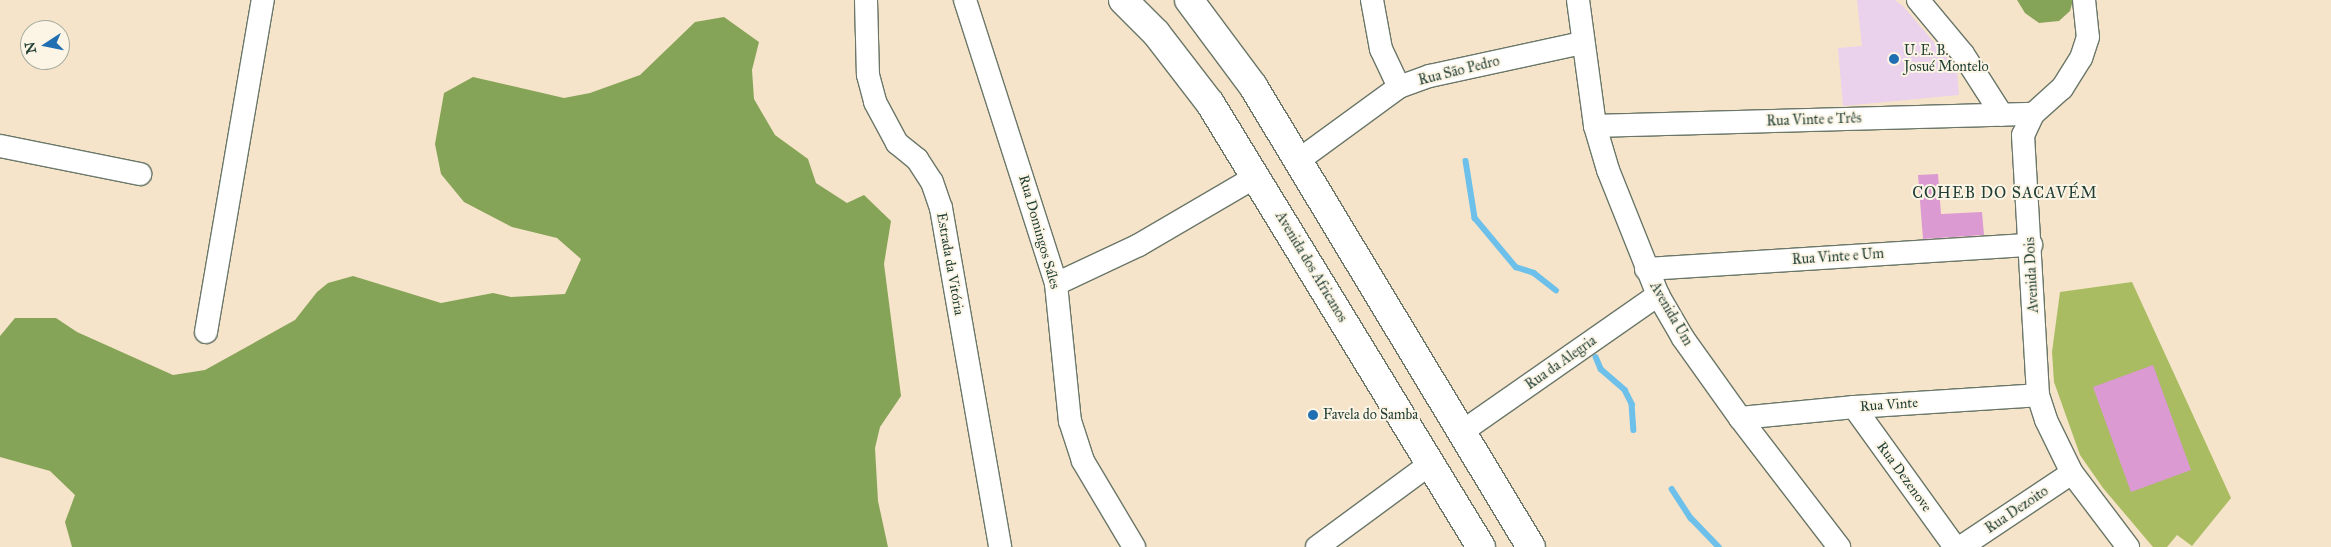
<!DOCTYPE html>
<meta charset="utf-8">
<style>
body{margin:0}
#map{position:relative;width:2331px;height:547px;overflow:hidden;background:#f6e4ca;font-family:"IM FELL Great Primer",serif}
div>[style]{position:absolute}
.built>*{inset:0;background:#ead1ec}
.green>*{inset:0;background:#a9bc61}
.forest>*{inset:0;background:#86a457}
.stream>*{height:5.5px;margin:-2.75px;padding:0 2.75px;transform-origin:2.75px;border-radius:2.75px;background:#6dc0e9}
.building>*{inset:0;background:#db9ad2}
.roads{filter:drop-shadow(1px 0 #6a7768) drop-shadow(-1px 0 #6a7768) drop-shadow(0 1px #6a7768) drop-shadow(0 -1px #6a7768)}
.street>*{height:22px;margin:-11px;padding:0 11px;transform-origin:11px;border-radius:11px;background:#fff}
.primary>*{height:28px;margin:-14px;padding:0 14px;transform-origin:14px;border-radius:14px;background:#fff}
.dots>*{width:14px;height:14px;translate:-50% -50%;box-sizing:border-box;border:2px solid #fcf5e5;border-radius:50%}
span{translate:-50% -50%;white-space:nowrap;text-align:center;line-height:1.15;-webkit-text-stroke:4px #fcf5e5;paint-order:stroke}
.poi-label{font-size:14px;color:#1f3d34}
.left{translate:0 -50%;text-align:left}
.street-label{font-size:14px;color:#1f3d34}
.quarter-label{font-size:16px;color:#1f3d34;letter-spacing:1px}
.north{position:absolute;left:20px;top:20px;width:50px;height:50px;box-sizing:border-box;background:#fcf5e5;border:1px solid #a4ab9e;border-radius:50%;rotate:259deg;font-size:14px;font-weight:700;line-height:20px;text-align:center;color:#1f3d34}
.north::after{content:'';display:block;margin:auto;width:18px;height:22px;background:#1f6fb2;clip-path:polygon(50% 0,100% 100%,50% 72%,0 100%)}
</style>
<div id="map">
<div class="built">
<i style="clip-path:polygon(1857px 0,1895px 0,1903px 6px,1957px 69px,1959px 95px,1843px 106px,1838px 48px,1862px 46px)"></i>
</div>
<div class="green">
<i style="clip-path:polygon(2132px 282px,2231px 498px,2192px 546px,2177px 535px,2167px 547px,2153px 547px,2103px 488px,2080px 455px,2054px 382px,2052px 352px,2060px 292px)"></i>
</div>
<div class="forest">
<i style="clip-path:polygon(2017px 0,2073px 0,2070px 11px,2059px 21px,2039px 23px,2025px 13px)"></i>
<i style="clip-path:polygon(724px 17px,759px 42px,752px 70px,754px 99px,775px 135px,808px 159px,816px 183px,847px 203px,864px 195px,891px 221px,884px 264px,901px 396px,880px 427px,875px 448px,878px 501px,888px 547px,72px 547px,65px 522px,75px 495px,50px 471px,0 457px,0 336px,15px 318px,56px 318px,77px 332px,173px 375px,205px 370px,295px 320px,317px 292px,328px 283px,353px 276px,441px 303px,493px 293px,511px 297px,565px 294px,581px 259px,557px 238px,512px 227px,464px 202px,441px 174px,435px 144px,444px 93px,473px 77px,564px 98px,590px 93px,640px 75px,695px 22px)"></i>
</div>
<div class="stream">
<i style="left:1466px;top:161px;width:58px;rotate:81deg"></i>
<i style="left:1475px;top:218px;width:64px;rotate:50.1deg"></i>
<i style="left:1516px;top:267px;width:19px;rotate:18deg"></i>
<i style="left:1534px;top:273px;width:28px;rotate:38deg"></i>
<i style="left:1596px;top:357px;width:13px;rotate:67deg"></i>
<i style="left:1601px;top:369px;width:32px;rotate:41deg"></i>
<i style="left:1625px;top:390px;width:16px;rotate:63deg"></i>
<i style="left:1632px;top:404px;width:26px;rotate:86deg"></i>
<i style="left:1672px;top:489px;width:35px;rotate:57deg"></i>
<i style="left:1691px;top:518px;width:40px;rotate:46deg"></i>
</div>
<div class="building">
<i style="clip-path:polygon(1938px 174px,1941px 214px,1982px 212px,1984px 235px,1923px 239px,1918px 175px)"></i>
<i style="clip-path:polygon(2153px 365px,2191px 470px,2131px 492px,2093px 387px)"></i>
</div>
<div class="roads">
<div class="street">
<i style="left:866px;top:0;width:75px;rotate:88.5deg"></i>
<i style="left:868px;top:75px;width:28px;rotate:75deg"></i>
<i style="left:875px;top:102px;width:47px;rotate:61.8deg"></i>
<i style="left:897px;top:143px;width:26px;rotate:39deg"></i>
<i style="left:917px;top:159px;width:27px;rotate:57deg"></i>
<i style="left:932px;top:182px;width:28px;rotate:71deg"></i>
<i style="left:941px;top:208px;width:344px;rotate:80.1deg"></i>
<i style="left:965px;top:0;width:298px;rotate:72.2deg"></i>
<i style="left:1056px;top:284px;width:138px;rotate:84.2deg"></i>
<i style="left:1070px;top:421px;width:42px;rotate:72deg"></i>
<i style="left:1083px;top:461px;width:100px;rotate:59.3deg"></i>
<i style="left:1372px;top:0;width:50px;rotate:79.6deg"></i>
<i style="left:1381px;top:49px;width:42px;rotate:64.7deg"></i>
<i style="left:1578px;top:0;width:127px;rotate:82.3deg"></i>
<i style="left:1595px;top:126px;width:46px;rotate:73.5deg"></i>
<i style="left:1608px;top:170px;width:135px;rotate:68.2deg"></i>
<i style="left:1658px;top:295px;width:50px;rotate:59.8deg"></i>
<i style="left:1683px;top:338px;width:98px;rotate:54.5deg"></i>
<i style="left:1740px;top:418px;width:163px;rotate:52.5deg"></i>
<i style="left:1918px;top:0;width:70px;rotate:50.2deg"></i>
<i style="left:1963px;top:54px;width:72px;rotate:57.4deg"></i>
<i style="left:2084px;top:0;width:37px;rotate:84deg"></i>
<i style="left:2088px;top:37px;width:22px;rotate:108deg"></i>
<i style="left:2081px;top:58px;width:36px;rotate:122deg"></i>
<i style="left:2062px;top:88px;width:39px;rotate:138deg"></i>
<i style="left:2033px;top:114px;width:23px;rotate:115deg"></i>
<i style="left:2023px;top:135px;width:260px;rotate:86.7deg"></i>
<i style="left:2038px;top:395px;width:26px;rotate:72deg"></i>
<i style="left:2046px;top:420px;width:59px;rotate:63.9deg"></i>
<i style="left:2072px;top:473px;width:93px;rotate:52.9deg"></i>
<i style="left:1595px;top:126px;width:438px;rotate:-1.6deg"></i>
<i style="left:0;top:146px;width:143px;rotate:11.3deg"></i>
<i style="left:1299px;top:160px;width:124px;rotate:-36.1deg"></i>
<i style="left:1399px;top:87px;width:33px;rotate:-20deg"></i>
<i style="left:1430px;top:76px;width:155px;rotate:-12.3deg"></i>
<i style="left:1646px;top:269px;width:386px;rotate:-3.6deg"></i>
<i style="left:1056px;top:284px;width:92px;rotate:-25.2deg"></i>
<i style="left:1139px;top:245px;width:137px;rotate:-30.3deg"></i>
<i style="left:206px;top:332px;width:337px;rotate:-80.3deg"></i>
<i style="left:1854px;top:407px;width:173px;rotate:54.2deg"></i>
<i style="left:1740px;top:418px;width:115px;rotate:-5.5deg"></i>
<i style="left:1854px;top:407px;width:184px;rotate:-3.7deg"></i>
<i style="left:1463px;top:431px;width:238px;rotate:-34.9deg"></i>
<i style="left:1317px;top:547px;width:140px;rotate:-36.3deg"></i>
<i style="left:1961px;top:547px;width:133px;rotate:-33.7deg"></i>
</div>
<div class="primary">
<i style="left:1123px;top:0;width:47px;rotate:45deg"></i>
<i style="left:1156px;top:33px;width:88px;rotate:52.4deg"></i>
<i style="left:1210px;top:103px;width:520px;rotate:58.6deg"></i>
<i style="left:1189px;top:0;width:107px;rotate:53.3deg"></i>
<i style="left:1253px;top:86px;width:538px;rotate:58.91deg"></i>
</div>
</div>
<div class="dots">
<i style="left:1894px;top:59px;background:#1f6fb2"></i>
<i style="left:1313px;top:415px;background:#1f6fb2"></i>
</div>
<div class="poi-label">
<span class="left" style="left:1904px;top:59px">U. E. B.<br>Josué Montelo</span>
<span class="left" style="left:1323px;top:415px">Favela do Samba</span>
</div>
<div class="street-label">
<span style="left:1459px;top:71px;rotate:-14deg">Rua São Pedro</span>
<span style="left:1814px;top:120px;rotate:-2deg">Rua Vinte e Três</span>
<span style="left:1039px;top:232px;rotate:74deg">Rua Domingos Sáles</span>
<span style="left:1838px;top:257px;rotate:-4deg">Rua Vinte e Um</span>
<span style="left:950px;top:264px;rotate:80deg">Estrada da Vitória</span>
<span style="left:1311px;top:267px;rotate:59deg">Avenida dos Africanos</span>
<span style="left:2032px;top:275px;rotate:-93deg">Avenida Dois</span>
<span style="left:1671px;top:314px;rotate:60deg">Avenida Um</span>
<span style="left:1561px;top:363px;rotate:-35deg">Rua da Alegria</span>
<span style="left:1889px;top:405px;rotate:-4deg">Rua Vinte</span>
<span style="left:1904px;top:477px;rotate:54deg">Rua Dezenove</span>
<span style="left:2017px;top:510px;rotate:-34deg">Rua Dezoito</span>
</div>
<div class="quarter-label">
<span style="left:2005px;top:193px">COHEB DO SACAVÉM</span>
</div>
<div class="north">N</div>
</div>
